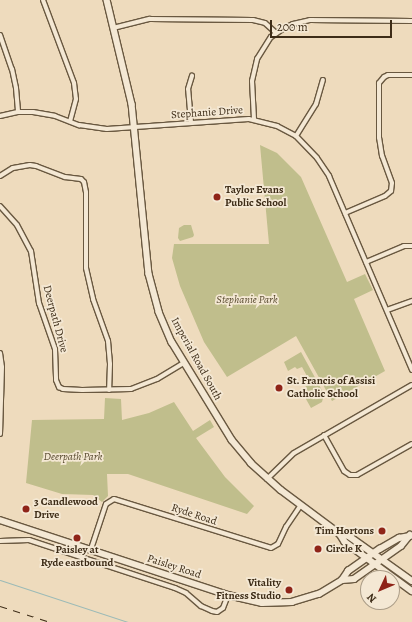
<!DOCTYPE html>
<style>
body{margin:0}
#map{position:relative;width:412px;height:622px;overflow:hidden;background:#eedbbd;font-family:Alegreya,serif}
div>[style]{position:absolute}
.green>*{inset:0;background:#c0be8c}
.stream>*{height:1px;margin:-0.5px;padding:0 0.5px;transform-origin:0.5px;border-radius:0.5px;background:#9bbab7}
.roads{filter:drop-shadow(1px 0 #695840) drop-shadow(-1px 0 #695840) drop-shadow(0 1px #695840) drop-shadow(0 -1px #695840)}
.street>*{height:4px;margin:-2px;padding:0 2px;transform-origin:2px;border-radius:2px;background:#f4e8d4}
.secondary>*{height:5.5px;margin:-2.75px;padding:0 2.75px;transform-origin:2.75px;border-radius:2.75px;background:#f4e8d4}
.rail>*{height:1px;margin-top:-0.5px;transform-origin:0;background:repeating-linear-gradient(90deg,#3d2c17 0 7px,transparent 0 14px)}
.dots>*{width:11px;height:11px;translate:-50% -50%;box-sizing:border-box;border:2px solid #f4e8d4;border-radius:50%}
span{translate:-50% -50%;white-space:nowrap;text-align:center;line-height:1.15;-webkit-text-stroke:3.5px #f4e8d4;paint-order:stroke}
.street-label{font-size:11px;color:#3d2c17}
.poi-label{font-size:11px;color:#3d2c17;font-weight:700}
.left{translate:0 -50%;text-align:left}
.right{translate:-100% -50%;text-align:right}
.park-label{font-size:11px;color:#57492e;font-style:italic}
.north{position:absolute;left:360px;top:570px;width:40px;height:40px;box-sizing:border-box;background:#f4e8d4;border:1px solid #ab9d88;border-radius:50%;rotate:226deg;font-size:11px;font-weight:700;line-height:16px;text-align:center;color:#3d2c17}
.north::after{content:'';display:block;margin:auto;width:14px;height:18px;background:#8f2418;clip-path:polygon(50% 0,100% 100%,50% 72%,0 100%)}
.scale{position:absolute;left:270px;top:20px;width:122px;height:18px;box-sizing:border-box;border:2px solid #3d2c17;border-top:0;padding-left:5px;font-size:12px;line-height:14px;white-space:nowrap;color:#3d2c17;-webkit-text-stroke:3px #f4e8d4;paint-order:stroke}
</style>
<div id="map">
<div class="green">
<i style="clip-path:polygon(260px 145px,277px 153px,301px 177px,347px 282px,365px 274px,373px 290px,354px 299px,385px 371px,332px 401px,296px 336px,227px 377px,204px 342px,180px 286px,172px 258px,174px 244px,269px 244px)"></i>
<i style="clip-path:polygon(184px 225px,191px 225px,194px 235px,193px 237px,180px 241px,178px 238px,179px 228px)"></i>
<i style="clip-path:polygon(301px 352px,324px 394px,322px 402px,311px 408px,302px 392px,307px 389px,303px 381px,308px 378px,302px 367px,297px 369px,295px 367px,288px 371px,284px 362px)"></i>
<i style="clip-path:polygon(105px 398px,121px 399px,122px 420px,149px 413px,174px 402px,193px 431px,210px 420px,214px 427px,196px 438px,225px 477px,254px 506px,247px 514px,128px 474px,107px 474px,108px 496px,102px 502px,93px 495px,62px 494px,26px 483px,32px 420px,104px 419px)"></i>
</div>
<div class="stream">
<i style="left:0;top:580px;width:135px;rotate:18.2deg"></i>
</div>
<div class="roads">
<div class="street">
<i style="left:43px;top:0;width:89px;rotate:69.5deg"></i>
<i style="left:74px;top:83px;width:16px;rotate:83deg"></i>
<i style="left:76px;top:99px;width:23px;rotate:105deg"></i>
<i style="left:113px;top:28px;width:38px;rotate:-14deg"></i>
<i style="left:150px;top:19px;width:103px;rotate:0.6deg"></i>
<i style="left:253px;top:20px;width:12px;rotate:14deg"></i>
<i style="left:265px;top:23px;width:15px;rotate:42deg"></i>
<i style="left:0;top:35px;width:36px;rotate:71deg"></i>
<i style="left:12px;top:69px;width:19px;rotate:78deg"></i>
<i style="left:16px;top:88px;width:24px;rotate:85deg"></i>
<i style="left:0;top:116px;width:18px;rotate:-13deg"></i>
<i style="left:18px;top:112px;width:15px"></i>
<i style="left:33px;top:112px;width:22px;rotate:10deg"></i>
<i style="left:55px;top:116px;width:26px;rotate:21deg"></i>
<i style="left:79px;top:125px;width:28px;rotate:8deg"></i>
<i style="left:107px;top:129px;width:142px;rotate:-4deg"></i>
<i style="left:249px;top:119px;width:29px;rotate:14deg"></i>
<i style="left:277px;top:126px;width:21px;rotate:28deg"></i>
<i style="left:296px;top:136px;width:30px;rotate:46deg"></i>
<i style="left:317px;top:158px;width:22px;rotate:56deg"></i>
<i style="left:329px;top:176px;width:211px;rotate:66.8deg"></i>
<i style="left:254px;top:119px;width:38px;rotate:-93deg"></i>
<i style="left:252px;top:81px;width:23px;rotate:-77deg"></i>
<i style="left:257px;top:59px;width:26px;rotate:-58deg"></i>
<i style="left:271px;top:37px;width:14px;rotate:-34deg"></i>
<i style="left:283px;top:29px;width:11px;rotate:-27deg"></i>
<i style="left:293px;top:24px;width:17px;rotate:-13deg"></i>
<i style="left:310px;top:20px;width:102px;rotate:0.6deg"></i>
<i style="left:191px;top:122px;width:33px;rotate:-95deg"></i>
<i style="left:188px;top:89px;width:14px;rotate:-73deg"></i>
<i style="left:296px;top:136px;width:38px;rotate:-58deg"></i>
<i style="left:316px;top:104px;width:25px;rotate:-74deg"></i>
<i style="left:0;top:176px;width:15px;rotate:-32deg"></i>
<i style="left:13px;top:168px;width:17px;rotate:-10deg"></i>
<i style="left:30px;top:165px;width:6px;rotate:9deg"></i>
<i style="left:36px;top:166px;width:31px;rotate:21deg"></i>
<i style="left:65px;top:177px;width:16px;rotate:7deg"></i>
<i style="left:81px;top:179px;width:4px;rotate:45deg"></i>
<i style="left:84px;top:182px;width:10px;rotate:79deg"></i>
<i style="left:86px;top:192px;width:76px;rotate:90deg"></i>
<i style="left:86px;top:268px;width:32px;rotate:77deg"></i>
<i style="left:93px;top:299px;width:45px;rotate:70.3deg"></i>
<i style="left:108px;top:341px;width:23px;rotate:85deg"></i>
<i style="left:110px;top:364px;width:26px;rotate:92deg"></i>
<i style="left:0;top:206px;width:25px;rotate:48deg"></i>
<i style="left:17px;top:225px;width:30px;rotate:62deg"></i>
<i style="left:31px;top:251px;width:53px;rotate:81.3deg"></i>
<i style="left:39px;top:303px;width:49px;rotate:70.8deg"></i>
<i style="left:55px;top:349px;width:31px;rotate:88deg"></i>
<i style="left:56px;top:380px;width:8px;rotate:67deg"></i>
<i style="left:59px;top:387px;width:4px;rotate:27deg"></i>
<i style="left:63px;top:389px;width:19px;rotate:3deg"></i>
<i style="left:82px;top:390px;width:49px;rotate:-1.2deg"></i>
<i style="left:131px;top:389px;width:28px;rotate:-21deg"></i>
<i style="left:157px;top:379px;width:31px;rotate:-31deg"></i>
<i style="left:345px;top:213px;width:43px;rotate:-23deg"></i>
<i style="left:385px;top:196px;width:8px;rotate:-40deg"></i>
<i style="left:391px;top:191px;width:8px;rotate:-83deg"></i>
<i style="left:392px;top:183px;width:29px;rotate:-110deg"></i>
<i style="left:382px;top:156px;width:18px;rotate:-99deg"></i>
<i style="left:379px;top:138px;width:55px;rotate:-90deg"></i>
<i style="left:379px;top:83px;width:8px;rotate:-50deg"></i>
<i style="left:384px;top:77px;width:4px;rotate:-27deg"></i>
<i style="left:388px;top:75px;width:24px"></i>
<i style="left:366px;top:262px;width:41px;rotate:-22.8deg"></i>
<i style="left:404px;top:246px;width:8px"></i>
<i style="left:387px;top:310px;width:27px;rotate:-20deg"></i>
<i style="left:0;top:353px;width:14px;rotate:82deg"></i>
<i style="left:2px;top:367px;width:67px;rotate:91.7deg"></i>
<i style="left:324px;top:435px;width:41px;rotate:60.9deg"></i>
<i style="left:344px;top:471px;width:7px;rotate:34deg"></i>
<i style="left:350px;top:475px;width:7px"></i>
<i style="left:357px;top:475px;width:63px;rotate:-29.4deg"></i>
<i style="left:267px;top:479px;width:37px;rotate:-44deg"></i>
<i style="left:294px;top:453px;width:136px;rotate:-30deg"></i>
<i style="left:0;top:541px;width:29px;rotate:-2deg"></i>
<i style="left:29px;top:540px;width:154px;rotate:18.2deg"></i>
<i style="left:175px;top:588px;width:12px;rotate:24deg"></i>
<i style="left:186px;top:593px;width:20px;rotate:41deg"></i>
<i style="left:201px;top:606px;width:12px;rotate:24deg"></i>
<i style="left:212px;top:611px;width:5px;rotate:11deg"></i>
<i style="left:217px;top:612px;width:7px;rotate:-34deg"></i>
<i style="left:223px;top:608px;width:14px;rotate:-69deg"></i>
<i style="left:91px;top:549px;width:47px;rotate:-71.6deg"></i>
<i style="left:106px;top:504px;width:9px;rotate:-32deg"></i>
<i style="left:114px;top:499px;width:164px;rotate:17.3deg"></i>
<i style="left:271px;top:548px;width:8px;rotate:-30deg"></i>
<i style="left:278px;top:544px;width:19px;rotate:-65deg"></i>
<i style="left:286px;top:527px;width:27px;rotate:-56deg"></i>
</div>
<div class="secondary">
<i style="left:107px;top:0;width:107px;rotate:76.5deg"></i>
<i style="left:132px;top:104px;width:171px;rotate:84.3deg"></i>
<i style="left:149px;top:274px;width:39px;rotate:75deg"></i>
<i style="left:159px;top:312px;width:33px;rotate:67deg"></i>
<i style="left:172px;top:342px;width:115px;rotate:58.5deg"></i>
<i style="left:232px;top:440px;width:30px;rotate:50deg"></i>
<i style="left:251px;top:463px;width:40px;rotate:42deg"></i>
<i style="left:281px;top:490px;width:74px;rotate:36.7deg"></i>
<i style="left:340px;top:534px;width:9px;rotate:58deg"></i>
<i style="left:345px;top:542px;width:83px;rotate:36.2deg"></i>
<i style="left:0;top:520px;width:240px;rotate:18.2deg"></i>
<i style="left:228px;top:595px;width:35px;rotate:13deg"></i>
<i style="left:262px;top:603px;width:30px;rotate:-2deg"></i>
<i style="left:292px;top:602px;width:28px;rotate:-17deg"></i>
<i style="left:319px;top:594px;width:27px;rotate:-31deg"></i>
<i style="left:342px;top:580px;width:11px;rotate:-56deg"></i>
<i style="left:348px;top:571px;width:39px;rotate:-35deg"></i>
<i style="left:380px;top:549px;width:22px;rotate:-30deg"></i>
<i style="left:399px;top:538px;width:11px;rotate:-10deg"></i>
<i style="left:340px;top:534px;width:9px;rotate:13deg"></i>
<i style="left:349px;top:536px;width:77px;rotate:35.5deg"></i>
<i style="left:342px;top:580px;width:12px;rotate:-5deg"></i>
<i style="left:354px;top:579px;width:57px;rotate:-35.1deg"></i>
<i style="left:401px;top:546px;width:14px;rotate:-51deg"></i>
</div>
</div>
<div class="rail">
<i style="left:0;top:606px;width:52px;rotate:17.7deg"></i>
</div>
<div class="dots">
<i style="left:217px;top:197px;background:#8f2418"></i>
<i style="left:279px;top:388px;background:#8f2418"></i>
<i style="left:26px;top:509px;background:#8f2418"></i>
<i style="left:382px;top:531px;background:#8f2418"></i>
<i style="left:77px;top:538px;background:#8f2418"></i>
<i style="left:318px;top:549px;background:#8f2418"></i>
<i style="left:289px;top:590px;background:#8f2418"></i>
</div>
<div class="street-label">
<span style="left:207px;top:113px;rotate:-4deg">Stephanie Drive</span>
<span style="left:55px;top:319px;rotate:75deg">Deerpath Drive</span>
<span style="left:196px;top:359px;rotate:61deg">Imperial Road South</span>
<span style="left:194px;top:515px;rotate:18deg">Ryde Road</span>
<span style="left:174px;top:567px;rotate:18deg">Paisley Road</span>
</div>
<div class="poi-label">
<span class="left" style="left:225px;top:197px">Taylor Evans<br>Public School</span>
<span class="left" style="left:287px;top:388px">St. Francis of Assisi<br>Catholic School</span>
<span class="left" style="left:34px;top:509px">3 Candlewood<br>Drive</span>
<span class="right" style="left:374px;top:531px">Tim Hortons</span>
<span class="left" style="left:326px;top:549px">Circle K</span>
<span style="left:77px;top:557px">Paisley at<br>Ryde eastbound</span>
<span class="right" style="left:281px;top:590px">Vitality<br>Fitness Studio</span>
</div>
<div class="park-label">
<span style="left:247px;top:300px">Stephanie Park</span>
<span style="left:73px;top:457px">Deerpath Park</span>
</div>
<div class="north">N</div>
<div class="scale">200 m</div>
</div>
